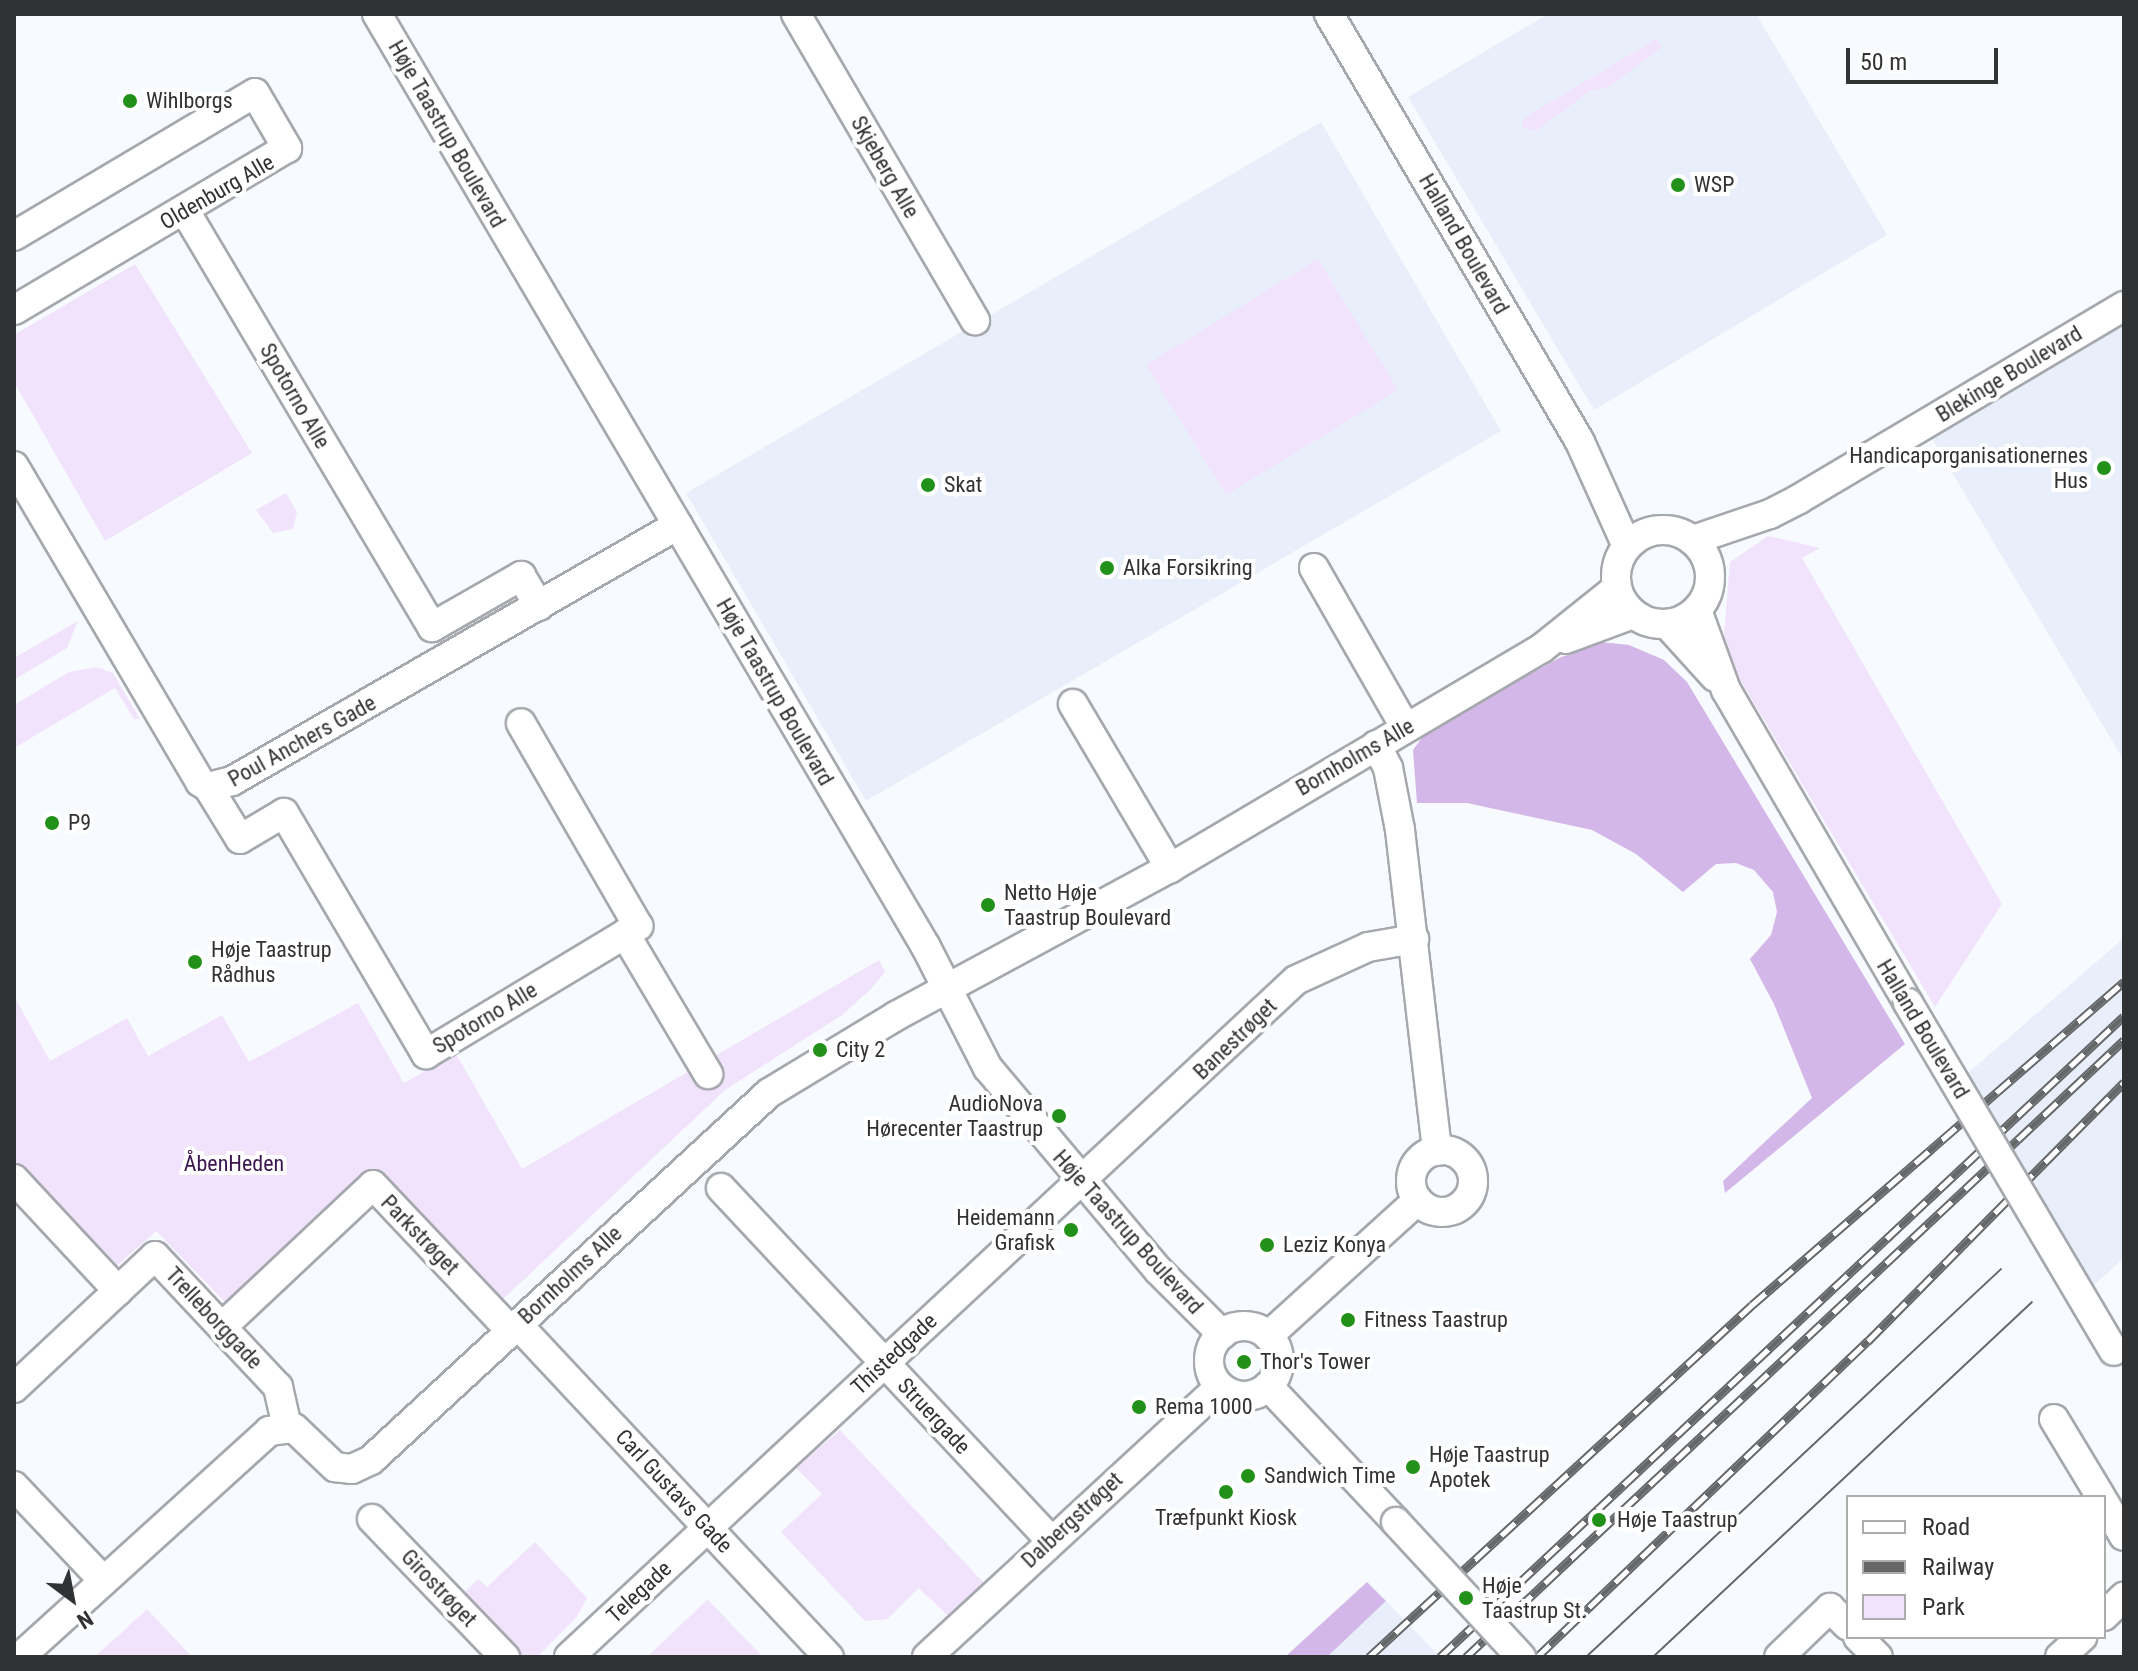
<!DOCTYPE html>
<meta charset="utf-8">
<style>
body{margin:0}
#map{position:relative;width:2138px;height:1671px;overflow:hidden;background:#f7faff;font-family:"Roboto Condensed",sans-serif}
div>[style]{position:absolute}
.built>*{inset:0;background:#e8effb}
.green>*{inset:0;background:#f2e3fd}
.forest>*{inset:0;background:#d4b7e9}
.roads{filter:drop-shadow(2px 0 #a5a8ad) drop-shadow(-2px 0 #a5a8ad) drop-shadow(0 2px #a5a8ad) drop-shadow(0 -2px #a5a8ad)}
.minor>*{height:28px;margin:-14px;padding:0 14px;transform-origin:14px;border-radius:14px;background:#fff}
.minor>.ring{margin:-14px;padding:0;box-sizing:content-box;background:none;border:28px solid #fff;border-radius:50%}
.tram>*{height:2px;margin:-1px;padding:0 1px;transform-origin:1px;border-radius:1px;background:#656769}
.rail>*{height:9px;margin-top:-4.5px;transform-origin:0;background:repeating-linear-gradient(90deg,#fff 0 18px,#656769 0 36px);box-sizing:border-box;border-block:2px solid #656769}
.bridges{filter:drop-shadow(2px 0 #a5a8ad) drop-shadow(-2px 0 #a5a8ad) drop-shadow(0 2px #a5a8ad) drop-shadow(0 -2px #a5a8ad)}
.minor-bridge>*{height:28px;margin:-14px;padding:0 14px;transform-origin:14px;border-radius:14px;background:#fff}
.dots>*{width:22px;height:22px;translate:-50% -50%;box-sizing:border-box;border:4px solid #fff;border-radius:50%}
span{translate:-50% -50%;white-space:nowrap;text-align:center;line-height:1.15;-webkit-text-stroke:8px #fff;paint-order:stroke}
.poi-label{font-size:22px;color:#313234}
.left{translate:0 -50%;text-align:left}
.right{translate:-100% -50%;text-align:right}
.street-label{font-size:22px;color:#313234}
.park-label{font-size:22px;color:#3a154f}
.frame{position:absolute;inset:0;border:16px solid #313234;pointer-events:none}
.legend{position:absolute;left:1846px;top:1495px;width:260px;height:144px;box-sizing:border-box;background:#fff;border:2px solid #adadae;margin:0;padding:10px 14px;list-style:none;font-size:24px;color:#313234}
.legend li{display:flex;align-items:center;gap:16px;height:40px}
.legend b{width:40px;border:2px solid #adadae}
.north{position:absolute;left:32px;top:1559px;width:80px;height:80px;-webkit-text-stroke:6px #fff;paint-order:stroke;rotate:148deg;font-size:22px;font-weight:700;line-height:32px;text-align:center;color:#313234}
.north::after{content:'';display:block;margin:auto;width:28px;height:36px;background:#313234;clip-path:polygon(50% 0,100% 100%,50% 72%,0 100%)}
.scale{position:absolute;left:1846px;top:48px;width:152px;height:36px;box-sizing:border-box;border:4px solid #313234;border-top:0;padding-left:10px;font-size:24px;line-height:28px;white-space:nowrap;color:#313234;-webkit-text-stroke:6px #fff;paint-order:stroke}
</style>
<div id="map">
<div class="built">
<i style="clip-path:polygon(1548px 14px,1756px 14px,1887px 235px,1594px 410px,1408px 97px)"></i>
<i style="clip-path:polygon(1321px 122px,1501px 431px,866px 801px,686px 493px)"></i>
<i style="clip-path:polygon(2124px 317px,2124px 761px,1928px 432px)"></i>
<i style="clip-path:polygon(2124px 938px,2124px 1258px,2093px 1286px,1968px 1073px)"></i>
<i style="clip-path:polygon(1386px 1601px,1440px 1657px,1327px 1657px)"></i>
</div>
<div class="green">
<i style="clip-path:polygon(1656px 39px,1662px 47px,1609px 87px,1590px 91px,1536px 131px,1522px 127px,1523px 120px,1542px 107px)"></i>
<i style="clip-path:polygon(1318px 259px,1398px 390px,1226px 495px,1146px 365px)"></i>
<i style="clip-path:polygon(135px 264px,252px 453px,105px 541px,14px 382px,14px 335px)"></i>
<i style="clip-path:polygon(286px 493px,297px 512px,293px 529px,273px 533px,256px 510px)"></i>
<i style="clip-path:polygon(1768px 536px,1820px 548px,1802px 558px,2002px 904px,1935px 1007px,1735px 671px,1724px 636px,1730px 562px)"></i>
<i style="clip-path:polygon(78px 621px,67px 648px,14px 680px,14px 658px)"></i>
<i style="clip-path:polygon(96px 667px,113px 673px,140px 719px,134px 719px,115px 688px,14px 748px,14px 705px,69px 672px)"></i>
<i style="clip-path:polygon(879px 960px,885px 972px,869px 991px,842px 1015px,725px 1090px,484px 1317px,362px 1186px,228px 1305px,156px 1231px,110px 1272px,14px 1169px,14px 996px,50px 1061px,127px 1018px,148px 1056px,222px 1015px,249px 1062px,358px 1003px,404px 1083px,456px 1054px,522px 1169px)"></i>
<i style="clip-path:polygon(840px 1430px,986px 1585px,950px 1618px,919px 1588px,887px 1619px,865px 1621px,781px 1532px,822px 1494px,796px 1468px)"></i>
<i style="clip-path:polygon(535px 1542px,587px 1598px,576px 1618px,537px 1657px,518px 1657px,461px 1596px,478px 1579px,487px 1587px)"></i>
<i style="clip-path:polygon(708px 1600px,763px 1657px,647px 1657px,707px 1600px)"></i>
<i style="clip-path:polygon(147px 1609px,192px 1657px,94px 1657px,117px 1637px)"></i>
</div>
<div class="forest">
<i style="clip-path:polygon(1601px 642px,1629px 645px,1664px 660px,1687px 682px,1905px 1044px,1725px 1193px,1723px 1181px,1812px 1098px,1774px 1004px,1750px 959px,1771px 935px,1777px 912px,1773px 892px,1754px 870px,1736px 863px,1716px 864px,1683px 892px,1636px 854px,1592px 830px,1467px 803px,1417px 803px,1413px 750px,1426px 732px,1559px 658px)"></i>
<i style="clip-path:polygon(1367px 1582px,1386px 1601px,1327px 1657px,1285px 1657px)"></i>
</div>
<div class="roads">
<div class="minor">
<i style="left:377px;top:14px;width:1083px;rotate:59.53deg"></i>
<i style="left:926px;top:947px;width:136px;rotate:62.9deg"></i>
<i style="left:988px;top:1068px;width:264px;rotate:49.9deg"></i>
<i style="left:1158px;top:1270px;width:91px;rotate:45deg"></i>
<i style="left:796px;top:14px;width:355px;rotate:59.7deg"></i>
<i style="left:1329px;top:14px;width:496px;rotate:59.6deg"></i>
<i style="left:1580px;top:442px;width:114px;rotate:65.7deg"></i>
<i style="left:185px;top:211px;width:484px;rotate:59.3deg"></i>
<i style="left:432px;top:627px;width:103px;rotate:-29.8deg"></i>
<i style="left:521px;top:576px;width:35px;rotate:59deg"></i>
<i style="left:14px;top:236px;width:280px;rotate:-30.7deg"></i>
<i style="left:255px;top:93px;width:64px;rotate:59.8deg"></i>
<i style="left:287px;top:148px;width:317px;rotate:149.3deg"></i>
<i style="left:14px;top:466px;width:367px;rotate:59.5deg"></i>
<i style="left:200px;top:782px;width:9px;rotate:32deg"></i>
<i style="left:208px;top:787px;width:25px;rotate:-14deg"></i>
<i style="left:232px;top:781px;width:514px;rotate:-29.86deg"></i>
<i class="ring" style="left:1616px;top:530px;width:66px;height:66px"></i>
<i style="left:1693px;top:540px;width:81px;rotate:-18.7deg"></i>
<i style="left:1770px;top:514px;width:33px;rotate:-27deg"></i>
<i style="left:1799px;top:499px;width:378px;rotate:-30.7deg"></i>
<i style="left:1314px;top:568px;width:183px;rotate:60.2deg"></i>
<i style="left:1697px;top:610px;width:85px;rotate:70.1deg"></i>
<i style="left:1726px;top:690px;width:362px;rotate:59.8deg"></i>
<i style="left:1668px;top:625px;width:70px;rotate:47.9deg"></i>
<i style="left:1566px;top:639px;width:72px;rotate:-20.5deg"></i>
<i style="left:1073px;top:704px;width:191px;rotate:59.4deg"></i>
<i style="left:1376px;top:745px;width:26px;rotate:62deg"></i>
<i style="left:1388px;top:768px;width:63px;rotate:79deg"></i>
<i style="left:1400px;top:830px;width:323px;rotate:83.4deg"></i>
<i style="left:208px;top:787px;width:61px;rotate:58.4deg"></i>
<i style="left:240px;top:839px;width:51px;rotate:-30.6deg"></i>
<i style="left:284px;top:813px;width:280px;rotate:59.5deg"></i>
<i style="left:426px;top:1054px;width:248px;rotate:-31.1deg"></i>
<i style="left:638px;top:926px;width:234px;rotate:-120deg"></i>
<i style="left:625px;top:934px;width:163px;rotate:59.3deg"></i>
<i class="ring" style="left:1411px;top:1150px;width:34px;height:34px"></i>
<i style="left:14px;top:1179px;width:153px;rotate:47.1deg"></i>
<i style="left:721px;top:1188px;width:481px;rotate:46.9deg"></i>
<i style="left:518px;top:1325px;width:455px;rotate:46.9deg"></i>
<i class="ring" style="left:1209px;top:1326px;width:42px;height:42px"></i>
<i style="left:222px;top:1327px;width:207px;rotate:-43.2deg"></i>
<i style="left:373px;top:1185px;width:201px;rotate:46.6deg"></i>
<i style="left:1268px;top:1336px;width:202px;rotate:-42.2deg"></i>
<i style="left:1268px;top:1386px;width:187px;rotate:46.7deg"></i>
<i style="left:14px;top:1388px;width:193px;rotate:-43.1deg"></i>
<i style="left:155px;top:1256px;width:180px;rotate:46.8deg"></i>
<i style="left:278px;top:1387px;width:41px;rotate:77.3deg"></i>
<i style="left:2054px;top:1419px;width:91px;rotate:58.9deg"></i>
<i style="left:14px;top:1486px;width:128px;rotate:46.6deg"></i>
<i style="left:2104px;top:1502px;width:39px;rotate:60deg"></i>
<i style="left:372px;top:1519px;width:192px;rotate:46.1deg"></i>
<i style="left:2104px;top:1616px;width:28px;rotate:-44deg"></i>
<i style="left:1858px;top:1637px;width:28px;rotate:45deg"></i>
<i style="left:20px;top:1657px;width:336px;rotate:-42.2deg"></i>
<i style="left:269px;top:1431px;width:25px;rotate:-7deg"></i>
<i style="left:294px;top:1428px;width:57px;rotate:43.6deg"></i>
<i style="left:335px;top:1467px;width:17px;rotate:7deg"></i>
<i style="left:352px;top:1469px;width:21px;rotate:-25deg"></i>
<i style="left:371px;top:1460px;width:541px;rotate:-42.68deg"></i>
<i style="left:769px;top:1093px;width:149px;rotate:-31.2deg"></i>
<i style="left:896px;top:1016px;width:311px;rotate:-28.4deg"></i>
<i style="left:1170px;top:868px;width:432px;rotate:-30.6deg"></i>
<i style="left:1542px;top:648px;width:96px;rotate:-38.7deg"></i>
<i style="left:569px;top:1657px;width:993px;rotate:-42.96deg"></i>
<i style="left:1296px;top:980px;width:79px;rotate:-24.6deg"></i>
<i style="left:1368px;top:947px;width:47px;rotate:-9.9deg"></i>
<i style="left:927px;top:1657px;width:398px;rotate:-42.7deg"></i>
<i style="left:1779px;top:1657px;width:71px;rotate:-43.9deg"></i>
<i style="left:1830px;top:1608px;width:25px;rotate:45deg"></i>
<i style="left:2060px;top:1657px;width:30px;rotate:-42deg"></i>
</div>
</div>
<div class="tram">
<i style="left:1586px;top:1657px;width:568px;rotate:-43.07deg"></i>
<i style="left:1653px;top:1657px;width:519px;rotate:-43.13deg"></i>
</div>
<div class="rail">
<i style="left:1369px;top:1657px;width:520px;rotate:-42.58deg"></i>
<i style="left:1752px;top:1305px;width:493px;rotate:-41deg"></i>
<i style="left:1440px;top:1657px;width:937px;rotate:-43.14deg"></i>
<i style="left:1466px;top:1657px;width:902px;rotate:-43.16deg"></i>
<i style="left:1537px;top:1657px;width:458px;rotate:-43.7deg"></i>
<i style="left:1868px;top:1341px;width:364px;rotate:-45.3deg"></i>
</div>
<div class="bridges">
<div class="minor-bridge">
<i style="left:1908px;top:1003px;width:404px;rotate:59.4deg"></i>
<i style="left:1396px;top:1522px;width:184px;rotate:47.2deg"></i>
</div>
</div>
<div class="dots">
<i style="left:130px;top:101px;background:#22911a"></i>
<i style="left:1678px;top:185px;background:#22911a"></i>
<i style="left:2104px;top:468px;background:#22911a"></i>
<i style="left:928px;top:485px;background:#22911a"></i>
<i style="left:1107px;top:568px;background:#22911a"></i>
<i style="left:52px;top:823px;background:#22911a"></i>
<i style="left:988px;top:905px;background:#22911a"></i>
<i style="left:195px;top:962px;background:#22911a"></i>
<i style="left:820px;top:1050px;background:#22911a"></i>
<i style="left:1059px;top:1116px;background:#22911a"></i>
<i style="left:1071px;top:1230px;background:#22911a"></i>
<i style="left:1267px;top:1245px;background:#22911a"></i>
<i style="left:1348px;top:1320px;background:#22911a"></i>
<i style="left:1244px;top:1362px;background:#22911a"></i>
<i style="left:1139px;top:1407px;background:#22911a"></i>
<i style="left:1413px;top:1467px;background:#22911a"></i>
<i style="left:1248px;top:1476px;background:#22911a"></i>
<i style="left:1226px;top:1492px;background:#22911a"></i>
<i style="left:1599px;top:1520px;background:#22911a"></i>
<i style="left:1466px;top:1598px;background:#22911a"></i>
</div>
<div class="poi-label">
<span class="left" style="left:146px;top:101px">Wihlborgs</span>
<span class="left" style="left:1694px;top:185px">WSP</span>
<span class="right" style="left:2088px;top:468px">Handicaporganisationernes<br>Hus</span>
<span class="left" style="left:944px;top:485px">Skat</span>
<span class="left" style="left:1123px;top:568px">Alka Forsikring</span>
<span class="left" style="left:68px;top:823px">P9</span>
<span class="left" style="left:1004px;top:905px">Netto Høje<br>Taastrup Boulevard</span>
<span class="left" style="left:211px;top:962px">Høje Taastrup<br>Rådhus</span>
<span class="left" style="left:836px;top:1050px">City 2</span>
<span class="right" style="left:1043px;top:1116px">AudioNova<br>Hørecenter Taastrup</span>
<span class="right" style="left:1055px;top:1230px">Heidemann<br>Grafisk</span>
<span class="left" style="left:1283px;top:1245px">Leziz Konya</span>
<span class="left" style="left:1364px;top:1320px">Fitness Taastrup</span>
<span class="left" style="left:1260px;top:1362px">Thor's Tower</span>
<span class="left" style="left:1155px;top:1407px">Rema 1000</span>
<span class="left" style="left:1429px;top:1467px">Høje Taastrup<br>Apotek</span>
<span class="left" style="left:1264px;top:1476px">Sandwich Time</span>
<span style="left:1226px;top:1518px">Træfpunkt Kiosk</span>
<span class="left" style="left:1617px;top:1520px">Høje Taastrup</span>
<span class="left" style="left:1482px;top:1598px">Høje<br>Taastrup St.</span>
</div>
<div class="street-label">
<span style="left:447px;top:134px;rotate:60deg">Høje Taastrup Boulevard</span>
<span style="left:885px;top:167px;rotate:60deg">Skjeberg Alle</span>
<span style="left:217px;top:192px;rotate:-30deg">Oldenburg Alle</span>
<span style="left:1464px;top:244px;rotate:60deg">Halland Boulevard</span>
<span style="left:2009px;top:374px;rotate:-31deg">Blekinge Boulevard</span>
<span style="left:295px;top:396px;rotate:60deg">Spotorno Alle</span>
<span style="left:775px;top:692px;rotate:60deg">Høje Taastrup Boulevard</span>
<span style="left:302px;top:741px;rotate:-29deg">Poul Anchers Gade</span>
<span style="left:1355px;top:757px;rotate:-30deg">Bornholms Alle</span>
<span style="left:485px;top:1018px;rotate:-31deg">Spotorno Alle</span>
<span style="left:1923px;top:1029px;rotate:59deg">Halland Boulevard</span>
<span style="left:1235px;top:1039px;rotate:-44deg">Banestrøget</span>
<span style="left:1128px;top:1232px;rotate:48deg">Høje Taastrup Boulevard</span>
<span style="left:420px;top:1235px;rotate:46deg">Parkstrøget</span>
<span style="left:570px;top:1275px;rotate:-43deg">Bornholms Alle</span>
<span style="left:214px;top:1318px;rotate:47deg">Trelleborggade</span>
<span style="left:894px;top:1354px;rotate:-43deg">Thistedgade</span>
<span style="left:934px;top:1416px;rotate:47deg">Struergade</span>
<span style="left:674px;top:1491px;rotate:47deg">Carl Gustavs Gade</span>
<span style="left:1072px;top:1520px;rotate:-43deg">Dalbergstrøget</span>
<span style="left:439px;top:1588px;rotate:46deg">Girostrøget</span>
<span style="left:639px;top:1592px;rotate:-43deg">Telegade</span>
</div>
<div class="park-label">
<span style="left:234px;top:1164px">ÅbenHeden</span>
</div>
<div class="frame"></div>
<ul class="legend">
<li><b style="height:10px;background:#fff"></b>Road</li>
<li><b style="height:10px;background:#656769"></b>Railway</li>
<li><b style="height:22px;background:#f2e3fd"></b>Park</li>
</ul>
<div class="north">N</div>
<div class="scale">50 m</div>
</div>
